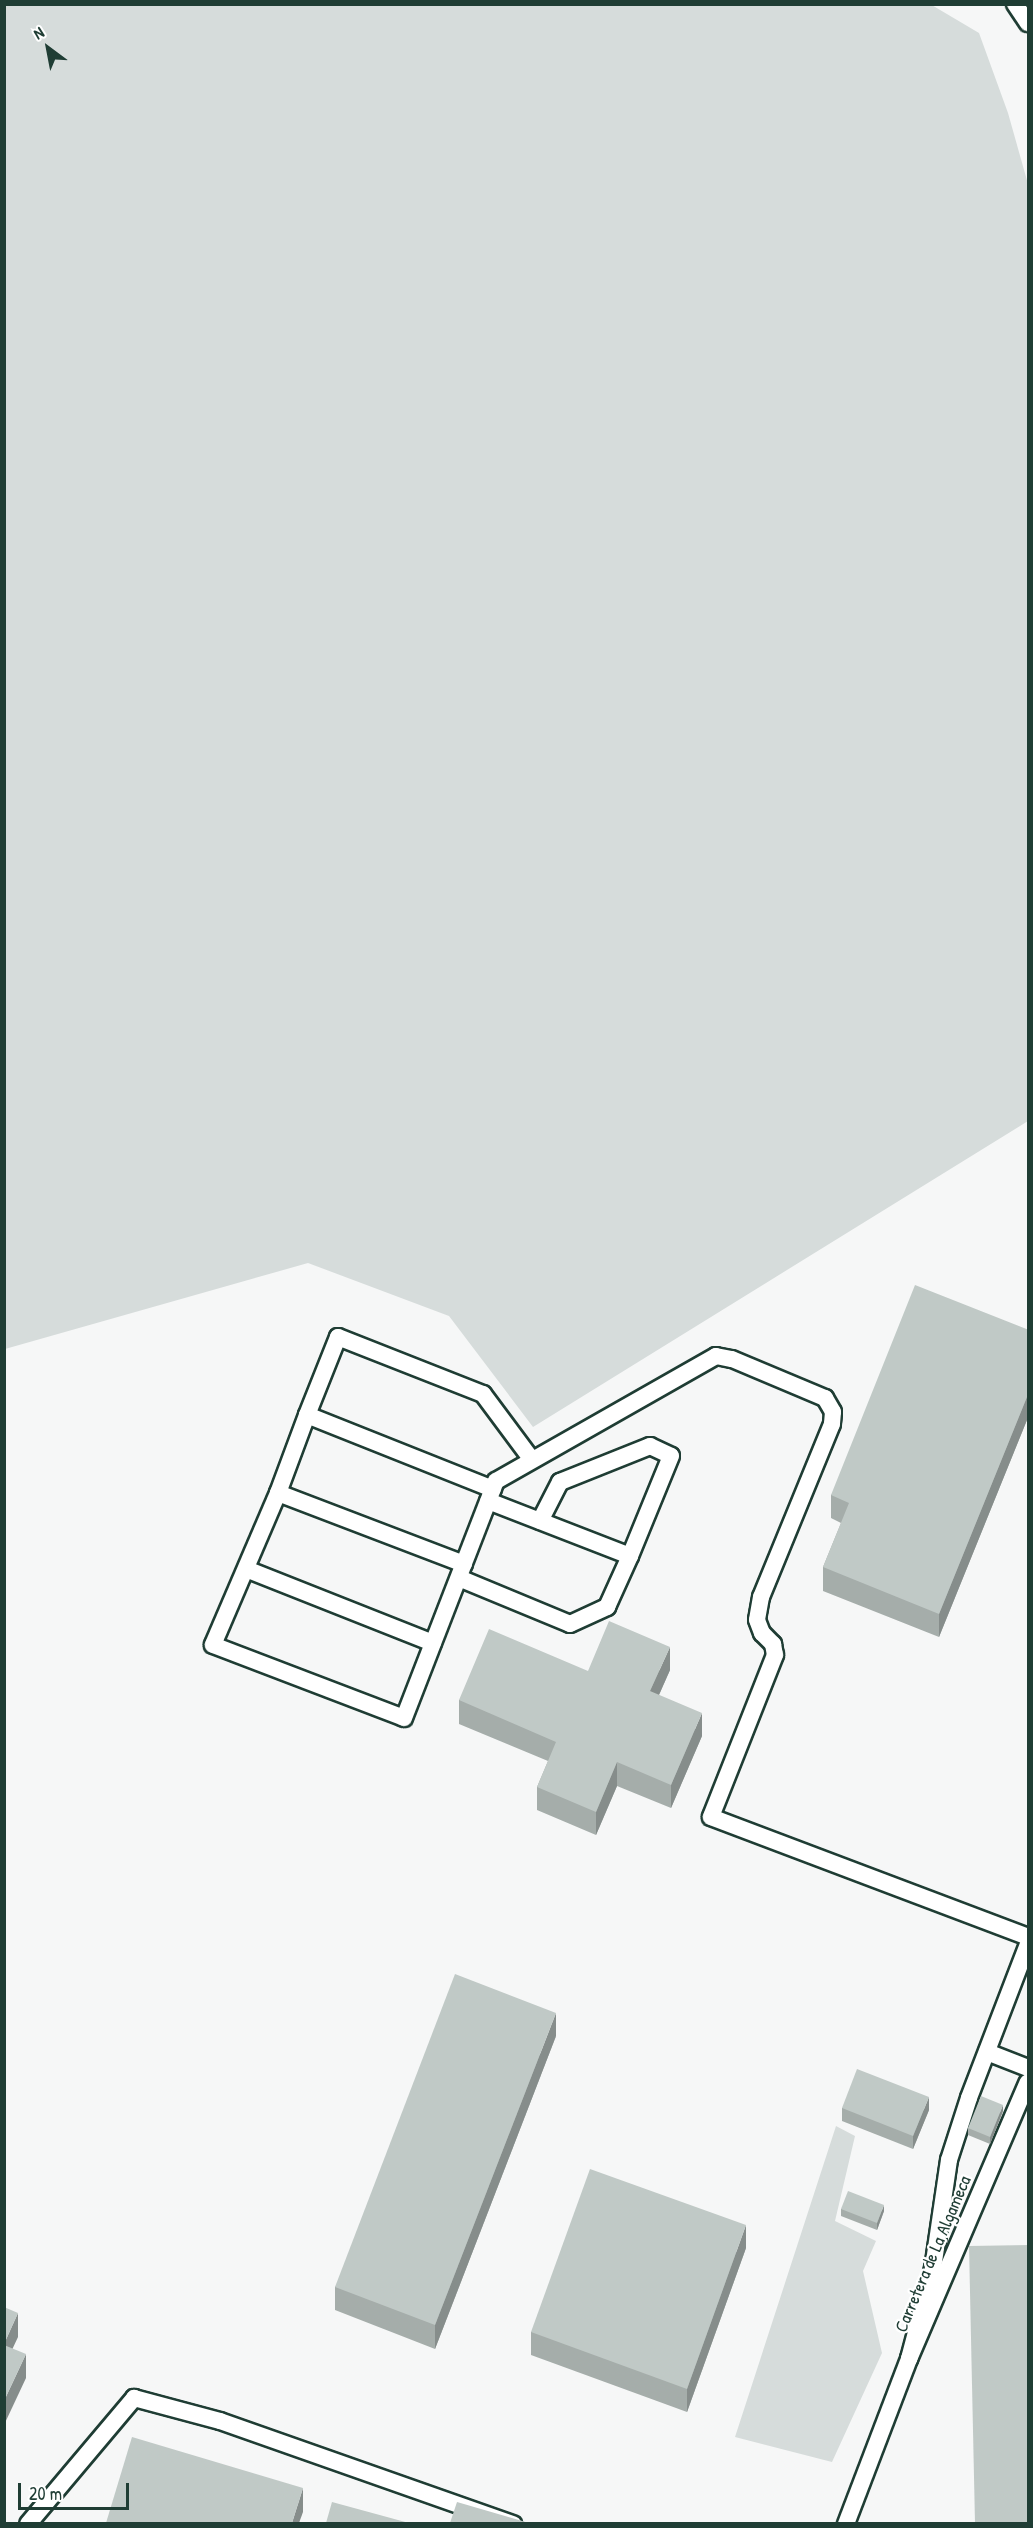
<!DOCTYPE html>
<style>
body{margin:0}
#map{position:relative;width:1033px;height:2528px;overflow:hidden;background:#f6f7f7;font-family:"Patrick Hand",sans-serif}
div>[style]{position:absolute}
.green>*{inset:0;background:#d6dcdb}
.roads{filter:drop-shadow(2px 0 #1f3d34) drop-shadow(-2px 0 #1f3d34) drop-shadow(0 2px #1f3d34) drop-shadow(0 -2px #1f3d34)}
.service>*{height:16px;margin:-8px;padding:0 8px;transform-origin:8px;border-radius:8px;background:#fff}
.wall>*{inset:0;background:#a5adaa}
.shaded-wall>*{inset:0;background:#868d8b}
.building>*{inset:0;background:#c0c9c6}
span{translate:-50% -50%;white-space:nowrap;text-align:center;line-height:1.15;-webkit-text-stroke:4.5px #fff;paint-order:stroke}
.street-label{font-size:18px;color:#1f3d34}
.frame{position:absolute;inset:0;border:6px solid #1f3d34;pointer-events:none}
.north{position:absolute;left:18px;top:18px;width:60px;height:60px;-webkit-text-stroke:4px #fff;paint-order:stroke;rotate:328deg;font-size:16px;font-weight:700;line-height:24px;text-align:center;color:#1f3d34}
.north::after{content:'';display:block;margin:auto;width:21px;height:27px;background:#1f3d34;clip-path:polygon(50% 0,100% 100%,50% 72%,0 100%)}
.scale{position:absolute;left:18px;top:2483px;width:111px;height:27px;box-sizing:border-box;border:3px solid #1f3d34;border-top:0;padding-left:8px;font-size:18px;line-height:21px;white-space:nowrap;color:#1f3d34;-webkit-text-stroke:4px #fff;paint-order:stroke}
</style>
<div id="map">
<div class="green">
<i style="clip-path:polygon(930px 4px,979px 33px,1008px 113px,1028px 184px,1028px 1121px,533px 1427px,449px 1316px,308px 1263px,5px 1349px,5px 5px)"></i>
<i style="clip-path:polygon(836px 2126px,855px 2136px,835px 2221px,876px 2241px,863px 2271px,882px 2353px,832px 2462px,735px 2437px)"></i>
</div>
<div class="roads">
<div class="service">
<i style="left:1015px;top:4px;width:23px;rotate:56deg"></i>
<i style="left:307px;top:1415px;width:84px;rotate:-68.3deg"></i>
<i style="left:338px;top:1337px;width:156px;rotate:21.5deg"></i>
<i style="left:483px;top:1394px;width:82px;rotate:53.4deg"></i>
<i style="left:278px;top:1493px;width:83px;rotate:-69.6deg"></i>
<i style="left:307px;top:1415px;width:200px;rotate:21.7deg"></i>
<i style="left:540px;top:1521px;width:44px;rotate:-62.9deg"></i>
<i style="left:560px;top:1482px;width:97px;rotate:-21.8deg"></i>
<i style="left:650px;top:1446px;width:23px;rotate:25deg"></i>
<i style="left:671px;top:1456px;width:108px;rotate:112.3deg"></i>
<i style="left:464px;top:1564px;width:199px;rotate:-159.1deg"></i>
<i style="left:278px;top:1493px;width:165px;rotate:113.2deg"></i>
<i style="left:213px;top:1645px;width:204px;rotate:20.9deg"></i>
<i style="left:404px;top:1718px;width:254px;rotate:-68.8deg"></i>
<i style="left:496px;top:1481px;width:253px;rotate:-29.6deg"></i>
<i style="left:716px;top:1356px;width:16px;rotate:11deg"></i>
<i style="left:732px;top:1359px;width:101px;rotate:22.8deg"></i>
<i style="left:825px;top:1398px;width:16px;rotate:60deg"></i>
<i style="left:833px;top:1412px;width:12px;rotate:95deg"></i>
<i style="left:832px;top:1424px;width:187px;rotate:112.3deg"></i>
<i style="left:761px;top:1597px;width:23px;rotate:100deg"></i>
<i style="left:757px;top:1620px;width:14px;rotate:69deg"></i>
<i style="left:762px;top:1633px;width:16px;rotate:45deg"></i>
<i style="left:773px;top:1644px;width:11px;rotate:80deg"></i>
<i style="left:775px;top:1655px;width:174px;rotate:111.6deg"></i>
<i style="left:711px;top:1817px;width:339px;rotate:20.7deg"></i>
<i style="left:246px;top:1569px;width:201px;rotate:21.6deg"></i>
<i style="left:459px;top:1578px;width:120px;rotate:22.5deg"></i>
<i style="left:570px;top:1624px;width:41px;rotate:-24.7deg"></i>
<i style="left:607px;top:1607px;width:56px;rotate:-65.7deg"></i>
<i style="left:630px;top:1556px;width:152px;rotate:-158.8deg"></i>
<i style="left:1028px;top:1944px;width:165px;rotate:111deg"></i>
<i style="left:969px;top:2098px;width:65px;rotate:107.9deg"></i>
<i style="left:949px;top:2160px;width:109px;rotate:98.4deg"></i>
<i style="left:933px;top:2268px;width:94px;rotate:104.8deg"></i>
<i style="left:909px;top:2359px;width:301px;rotate:-66.8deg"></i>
<i style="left:987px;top:2052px;width:44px;rotate:21.3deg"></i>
<i style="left:28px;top:2524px;width:165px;rotate:-49.9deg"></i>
<i style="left:134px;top:2398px;width:89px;rotate:15deg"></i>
<i style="left:220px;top:2421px;width:311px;rotate:19.4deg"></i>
<i style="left:846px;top:2524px;width:177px;rotate:-69.1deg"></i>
</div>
</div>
<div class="wall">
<i style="clip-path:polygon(1029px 1330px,1029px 1415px,939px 1637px,823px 1591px,823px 1567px,841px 1523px,831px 1518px,831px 1495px)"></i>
<i style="clip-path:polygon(670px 1670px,659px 1695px,702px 1736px,671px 1808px,617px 1786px,596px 1835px,537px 1810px,537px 1787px,548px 1761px,459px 1724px,459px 1700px,588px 1671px)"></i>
<i style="clip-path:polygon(556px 2036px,435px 2349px,335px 2310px,335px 2287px)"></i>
<i style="clip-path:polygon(842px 2108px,929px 2110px,913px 2149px,842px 2121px)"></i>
<i style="clip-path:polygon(1003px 2111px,990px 2144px,968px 2135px,968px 2128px)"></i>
<i style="clip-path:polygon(841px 2209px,884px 2211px,877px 2230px,841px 2216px)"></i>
<i style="clip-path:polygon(746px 2248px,687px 2412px,531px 2355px,531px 2332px)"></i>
</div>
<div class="shaded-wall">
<i style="clip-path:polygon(1029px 1392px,1029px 1415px,939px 1637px,939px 1614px)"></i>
<i style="clip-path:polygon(670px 1647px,670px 1670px,650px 1715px,650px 1691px)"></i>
<i style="clip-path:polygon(702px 1713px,702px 1736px,671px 1808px,671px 1785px)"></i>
<i style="clip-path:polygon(617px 1762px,617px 1786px,596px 1835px,596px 1812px)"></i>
<i style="clip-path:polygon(556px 2013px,556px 2036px,435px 2349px,435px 2325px)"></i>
<i style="clip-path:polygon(929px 2097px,929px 2110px,913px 2149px,913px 2136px)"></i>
<i style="clip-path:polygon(1003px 2105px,1003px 2111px,990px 2144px,990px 2137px)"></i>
<i style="clip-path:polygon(884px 2205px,884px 2211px,877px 2230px,877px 2223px)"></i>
<i style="clip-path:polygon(746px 2225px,746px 2248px,687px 2412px,687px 2389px)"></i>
<i style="clip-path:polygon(18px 2313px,18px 2337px,4px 2367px,4px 2344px)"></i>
<i style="clip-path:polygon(26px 2354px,26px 2378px,4px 2425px,4px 2401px)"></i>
<i style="clip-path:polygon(303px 2488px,303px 2512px,299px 2523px,292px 2523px)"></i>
</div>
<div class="building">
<i style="clip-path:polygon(915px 1285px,1029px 1330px,1029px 1392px,939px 1614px,823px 1567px,849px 1503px,831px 1495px)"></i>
<i style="clip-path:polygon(609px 1621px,670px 1647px,650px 1691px,702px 1713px,671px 1785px,617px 1762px,596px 1812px,537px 1787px,556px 1742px,459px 1700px,489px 1629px,588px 1671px)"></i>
<i style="clip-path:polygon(455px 1974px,556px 2013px,435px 2325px,335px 2287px)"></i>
<i style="clip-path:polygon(857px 2069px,929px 2097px,913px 2136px,842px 2108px)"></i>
<i style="clip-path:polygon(981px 2096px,1003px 2105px,990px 2137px,968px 2128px)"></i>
<i style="clip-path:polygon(590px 2169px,746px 2225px,687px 2389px,531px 2332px)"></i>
<i style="clip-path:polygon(848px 2191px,884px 2205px,877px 2223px,841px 2209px)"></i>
<i style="clip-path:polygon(1029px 2245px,1029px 2523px,975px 2523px,969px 2246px)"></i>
<i style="clip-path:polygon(4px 2307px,18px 2313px,4px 2344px)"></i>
<i style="clip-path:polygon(4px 2345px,26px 2354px,4px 2401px)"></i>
<i style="clip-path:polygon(132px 2437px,303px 2488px,292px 2523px,106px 2523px)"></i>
<i style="clip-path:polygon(332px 2502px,409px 2523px,326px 2523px)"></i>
<i style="clip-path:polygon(457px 2502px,529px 2523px,450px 2523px)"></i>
</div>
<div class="street-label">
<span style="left:933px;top:2254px;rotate:-67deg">Carretera de La Algameca</span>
</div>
<div class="frame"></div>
<div class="north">N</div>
<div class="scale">20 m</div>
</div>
